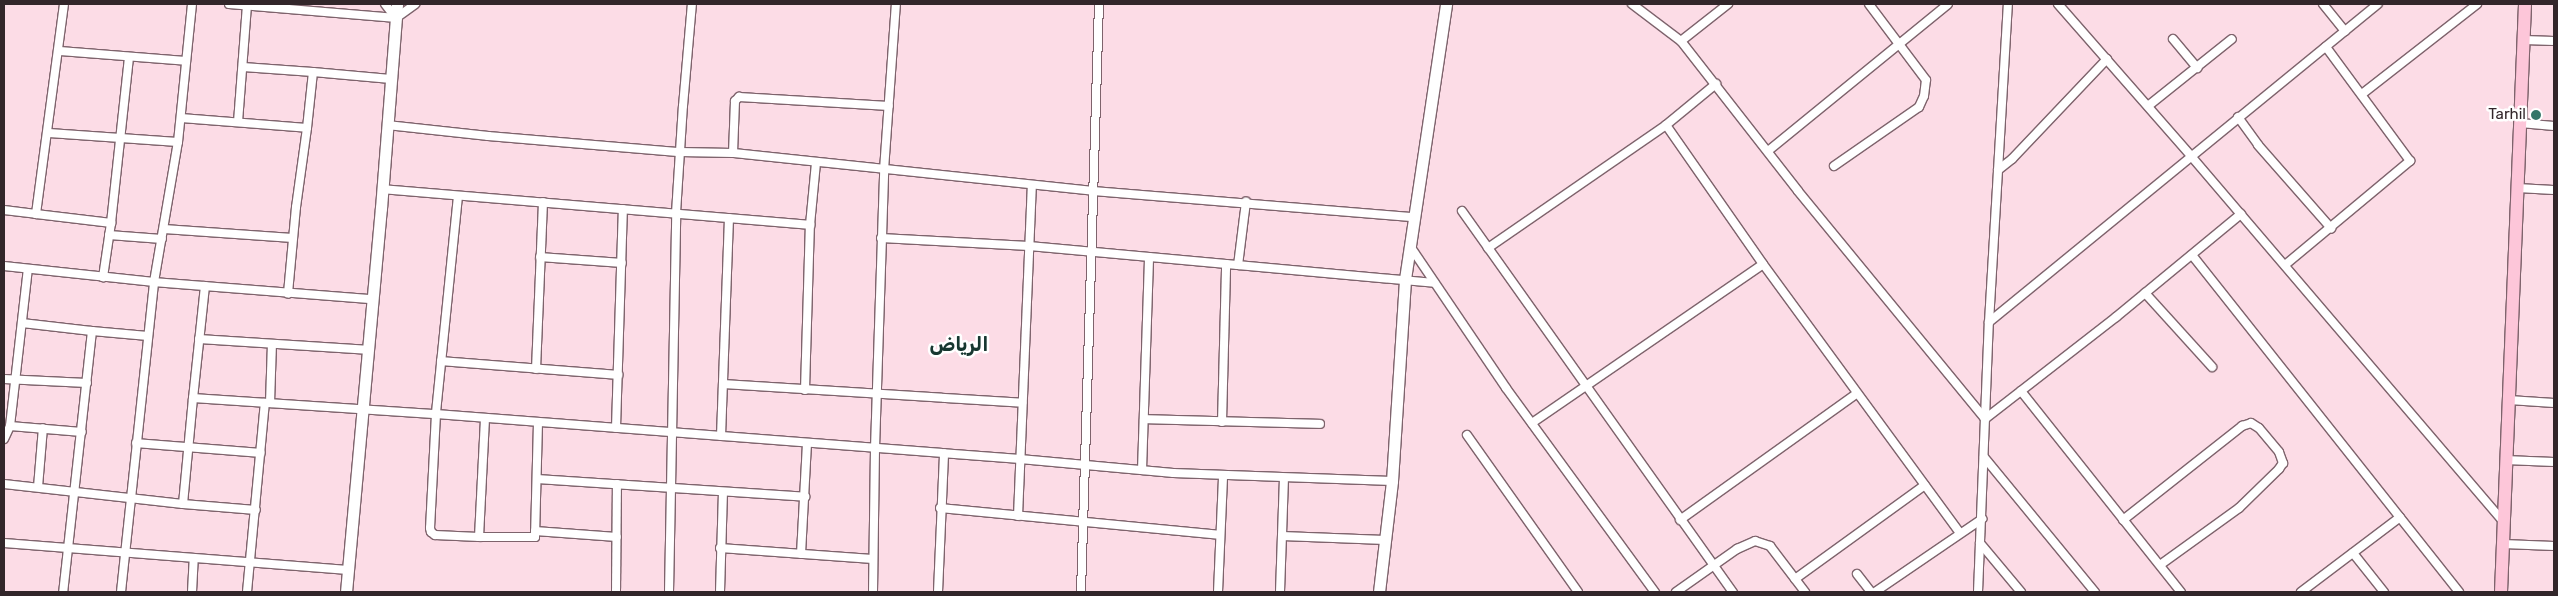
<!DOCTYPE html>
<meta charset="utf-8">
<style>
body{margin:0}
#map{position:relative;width:2558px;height:596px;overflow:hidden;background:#fcdce6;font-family:Rubik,Vazirmatn,sans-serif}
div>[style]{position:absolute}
.roads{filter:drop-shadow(1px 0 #7e636c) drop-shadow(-1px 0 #7e636c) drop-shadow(0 1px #7e636c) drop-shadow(0 -1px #7e636c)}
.street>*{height:8px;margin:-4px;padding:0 4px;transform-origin:4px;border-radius:4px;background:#fff}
.secondary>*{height:11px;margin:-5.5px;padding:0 5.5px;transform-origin:5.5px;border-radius:5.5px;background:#fff}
.primary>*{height:12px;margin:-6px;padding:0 6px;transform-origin:6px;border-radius:6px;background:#fdc6d9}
.dots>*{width:14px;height:14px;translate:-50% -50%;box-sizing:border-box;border:2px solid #fff;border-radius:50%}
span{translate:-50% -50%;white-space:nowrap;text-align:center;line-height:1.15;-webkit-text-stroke:5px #fff;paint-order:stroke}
.poi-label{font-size:15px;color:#32262a}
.right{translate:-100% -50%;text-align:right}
.district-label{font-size:20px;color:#173730;font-weight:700}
.frame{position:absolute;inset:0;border:5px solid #32262a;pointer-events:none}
</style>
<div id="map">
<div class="roads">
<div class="street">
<i style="left:64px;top:4px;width:212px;rotate:97.6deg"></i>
<i style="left:36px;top:214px;width:76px;rotate:6.8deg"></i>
<i style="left:111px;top:223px;width:55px;rotate:98.4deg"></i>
<i style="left:229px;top:4px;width:168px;rotate:4.8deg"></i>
<i style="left:396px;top:18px;width:24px;rotate:-36deg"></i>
<i style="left:385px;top:4px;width:18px;rotate:52deg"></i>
<i style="left:1632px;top:4px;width:61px;rotate:37.1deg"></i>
<i style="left:1681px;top:41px;width:190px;rotate:52deg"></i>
<i style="left:1798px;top:191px;width:295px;rotate:50.6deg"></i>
<i style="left:1985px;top:419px;width:166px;rotate:-37.9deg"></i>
<i style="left:2116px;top:317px;width:162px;rotate:-39.5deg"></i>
<i style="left:2058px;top:4px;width:202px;rotate:48.8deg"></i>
<i style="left:2191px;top:156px;width:482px;rotate:49.5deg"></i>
<i style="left:2323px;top:4px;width:35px;rotate:51deg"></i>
<i style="left:2173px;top:39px;width:38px;rotate:50deg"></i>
<i style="left:2524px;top:40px;width:30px;rotate:2deg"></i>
<i style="left:1681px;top:41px;width:60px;rotate:-38.2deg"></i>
<i style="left:60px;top:51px;width:126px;rotate:4.5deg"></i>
<i style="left:243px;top:67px;width:70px;rotate:4.1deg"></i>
<i style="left:313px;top:72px;width:56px;rotate:96.1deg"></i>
<i style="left:313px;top:72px;width:78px;rotate:5.1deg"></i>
<i style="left:2362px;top:94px;width:146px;rotate:-38deg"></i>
<i style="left:2148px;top:106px;width:107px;rotate:-38.6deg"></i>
<i style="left:2238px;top:117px;width:34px;rotate:54deg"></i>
<i style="left:2258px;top:145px;width:111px;rotate:48.7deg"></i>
<i style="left:181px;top:118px;width:126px;rotate:4.5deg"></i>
<i style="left:307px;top:128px;width:80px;rotate:97.9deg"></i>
<i style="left:296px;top:207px;width:87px;rotate:95.3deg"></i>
<i style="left:238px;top:122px;width:117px;rotate:-85.6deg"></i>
<i style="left:2520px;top:123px;width:34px;rotate:5deg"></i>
<i style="left:387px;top:125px;width:102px;rotate:6.2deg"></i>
<i style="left:488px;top:136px;width:193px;rotate:4.8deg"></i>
<i style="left:680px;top:152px;width:53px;rotate:1.1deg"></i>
<i style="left:733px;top:153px;width:363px;rotate:6deg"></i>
<i style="left:1094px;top:191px;width:320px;rotate:4.7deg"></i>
<i style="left:1666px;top:125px;width:169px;rotate:55.1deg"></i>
<i style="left:1763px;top:264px;width:333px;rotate:53.8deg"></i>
<i style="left:49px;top:133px;width:129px;rotate:4deg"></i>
<i style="left:1768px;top:151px;width:232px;rotate:-39.2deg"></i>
<i style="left:733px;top:153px;width:52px;rotate:-87.8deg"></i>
<i style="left:735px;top:101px;width:6px;rotate:-45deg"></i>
<i style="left:739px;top:97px;width:150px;rotate:3.4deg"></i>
<i style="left:1834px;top:166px;width:103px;rotate:-34.8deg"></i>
<i style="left:1919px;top:107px;width:12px;rotate:-66deg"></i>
<i style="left:1924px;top:96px;width:16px;rotate:-83deg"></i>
<i style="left:1926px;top:80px;width:95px;rotate:-126.9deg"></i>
<i style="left:1998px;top:170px;width:18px;rotate:-38deg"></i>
<i style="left:2012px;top:159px;width:138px;rotate:-46.5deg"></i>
<i style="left:2517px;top:188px;width:37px;rotate:3deg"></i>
<i style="left:382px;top:189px;width:430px;rotate:4.8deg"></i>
<i style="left:458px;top:196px;width:219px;rotate:95.8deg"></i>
<i style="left:436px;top:414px;width:114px;rotate:93deg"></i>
<i style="left:430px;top:528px;width:4px;rotate:76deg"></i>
<i style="left:431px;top:532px;width:5px;rotate:37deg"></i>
<i style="left:435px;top:535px;width:44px;rotate:2.6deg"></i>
<i style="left:479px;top:537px;width:56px"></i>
<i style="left:535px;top:537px;width:115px;rotate:-88.5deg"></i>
<i style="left:4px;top:210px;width:32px;rotate:7deg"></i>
<i style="left:1462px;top:211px;width:468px;rotate:54.6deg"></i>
<i style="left:111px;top:223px;width:167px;rotate:-83.8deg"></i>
<i style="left:164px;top:229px;width:129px;rotate:4deg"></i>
<i style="left:109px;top:235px;width:53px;rotate:4.3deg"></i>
<i style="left:881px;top:238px;width:148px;rotate:3.1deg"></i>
<i style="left:1029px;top:246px;width:407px;rotate:5.2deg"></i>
<i style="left:1410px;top:246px;width:171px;rotate:55.9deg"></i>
<i style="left:1506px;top:388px;width:253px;rotate:53.9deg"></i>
<i style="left:1488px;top:248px;width:216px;rotate:-34.6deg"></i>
<i style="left:1666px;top:125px;width:65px;rotate:-39.4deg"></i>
<i style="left:2192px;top:255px;width:430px;rotate:51.6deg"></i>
<i style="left:540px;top:257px;width:82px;rotate:4.2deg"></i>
<i style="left:1238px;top:265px;width:64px;rotate:-82.8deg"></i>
<i style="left:2285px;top:265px;width:163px;rotate:-39.8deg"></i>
<i style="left:2410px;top:161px;width:142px;rotate:-126.4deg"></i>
<i style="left:4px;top:266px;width:151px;rotate:6.1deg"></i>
<i style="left:154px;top:282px;width:218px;rotate:4.5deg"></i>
<i style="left:205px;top:286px;width:113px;rotate:96.1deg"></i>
<i style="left:193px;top:398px;width:244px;rotate:3.8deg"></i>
<i style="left:436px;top:414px;width:586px;rotate:4.41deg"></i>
<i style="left:1020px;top:459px;width:154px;rotate:5.2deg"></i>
<i style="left:1173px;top:473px;width:219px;rotate:2.1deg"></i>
<i style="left:2145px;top:293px;width:100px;rotate:47.8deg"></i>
<i style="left:1989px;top:322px;width:502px;rotate:-39.27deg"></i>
<i style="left:22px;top:323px;width:70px;rotate:6.5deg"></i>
<i style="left:92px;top:331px;width:263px;rotate:96.3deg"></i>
<i style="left:92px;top:331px;width:56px;rotate:5.1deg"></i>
<i style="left:199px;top:339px;width:168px;rotate:3.7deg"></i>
<i style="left:441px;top:361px;width:178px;rotate:4.5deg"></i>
<i style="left:536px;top:369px;width:167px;rotate:-87.6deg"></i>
<i style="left:4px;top:379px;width:83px;rotate:2.8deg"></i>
<i style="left:723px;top:384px;width:300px;rotate:3.6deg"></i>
<i style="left:805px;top:390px;width:165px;rotate:-88.3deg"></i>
<i style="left:810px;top:225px;width:62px;rotate:-84.5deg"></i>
<i style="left:2021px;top:391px;width:257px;rotate:51.5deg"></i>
<i style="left:2509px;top:400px;width:45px;rotate:3.8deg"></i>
<i style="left:270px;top:403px;width:59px;rotate:-88.1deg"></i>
<i style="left:1144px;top:419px;width:176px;rotate:1.6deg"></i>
<i style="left:1222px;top:422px;width:158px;rotate:-88.5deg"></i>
<i style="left:1532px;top:423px;width:280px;rotate:-34.5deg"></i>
<i style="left:10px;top:426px;width:72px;rotate:4.8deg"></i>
<i style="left:616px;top:428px;width:219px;rotate:-88.2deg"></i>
<i style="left:1467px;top:435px;width:192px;rotate:54.7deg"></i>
<i style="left:721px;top:436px;width:218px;rotate:-87.9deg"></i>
<i style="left:4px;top:439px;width:14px;rotate:-65deg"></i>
<i style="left:10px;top:426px;width:158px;rotate:-83.5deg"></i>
<i style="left:136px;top:443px;width:125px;rotate:4.6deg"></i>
<i style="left:1984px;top:457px;width:175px;rotate:50.6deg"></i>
<i style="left:2505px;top:460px;width:49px;rotate:2.3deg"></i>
<i style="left:1142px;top:470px;width:213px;rotate:-88.1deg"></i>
<i style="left:537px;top:479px;width:269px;rotate:3.8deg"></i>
<i style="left:4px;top:484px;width:180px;rotate:6.4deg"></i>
<i style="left:183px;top:504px;width:106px;rotate:-84.6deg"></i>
<i style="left:38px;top:487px;width:59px;rotate:-85.2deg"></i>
<i style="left:183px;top:504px;width:73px;rotate:4.7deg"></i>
<i style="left:940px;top:508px;width:280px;rotate:5.5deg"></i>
<i style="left:1018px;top:516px;width:331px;rotate:-87.6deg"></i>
<i style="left:1680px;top:520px;width:216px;rotate:-35.6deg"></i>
<i style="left:2123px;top:520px;width:152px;rotate:-38.3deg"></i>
<i style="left:2242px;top:426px;width:9px;rotate:-18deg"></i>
<i style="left:2251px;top:423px;width:9px;rotate:32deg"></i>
<i style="left:2259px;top:428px;width:31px;rotate:50deg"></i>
<i style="left:2279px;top:452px;width:12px;rotate:70deg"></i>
<i style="left:2283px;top:463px;width:7px;rotate:124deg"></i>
<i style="left:2279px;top:469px;width:56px;rotate:135.7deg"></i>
<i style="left:2239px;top:508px;width:97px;rotate:144.2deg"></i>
<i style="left:535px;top:531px;width:82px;rotate:4.2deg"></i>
<i style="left:1282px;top:536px;width:103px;rotate:2.2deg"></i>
<i style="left:479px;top:537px;width:119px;rotate:-87.1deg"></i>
<i style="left:4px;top:543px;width:345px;rotate:4.5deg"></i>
<i style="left:1980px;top:543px;width:64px;rotate:50.1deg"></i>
<i style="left:2503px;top:544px;width:51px;rotate:2.2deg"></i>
<i style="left:720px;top:548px;width:153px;rotate:4.1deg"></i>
<i style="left:2353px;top:553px;width:50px;rotate:51.5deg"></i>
<i style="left:801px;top:554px;width:111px;rotate:-86.9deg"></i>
<i style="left:1857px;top:574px;width:23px;rotate:52deg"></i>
<i style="left:1795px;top:579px;width:160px;rotate:-35.9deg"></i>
<i style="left:121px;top:592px;width:312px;rotate:-83.9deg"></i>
<i style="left:154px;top:282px;width:142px;rotate:-80.3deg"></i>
<i style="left:178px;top:142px;width:139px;rotate:-84.2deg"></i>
<i style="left:192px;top:592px;width:34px;rotate:-87deg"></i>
<i style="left:247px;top:592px;width:190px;rotate:-84.6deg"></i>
<i style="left:616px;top:592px;width:108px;rotate:-89.5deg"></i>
<i style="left:669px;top:592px;width:379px;rotate:-88.9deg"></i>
<i style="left:676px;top:213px;width:107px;rotate:-86.3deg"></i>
<i style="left:683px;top:106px;width:102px;rotate:-85deg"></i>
<i style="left:720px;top:592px;width:100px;rotate:-88.3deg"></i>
<i style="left:873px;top:592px;width:144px;rotate:-89.2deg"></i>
<i style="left:875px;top:448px;width:278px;rotate:-88.1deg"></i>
<i style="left:884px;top:170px;width:166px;rotate:-85.9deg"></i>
<i style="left:938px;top:592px;width:139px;rotate:-87.5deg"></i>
<i style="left:1081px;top:592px;width:588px;rotate:-88.25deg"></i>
<i style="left:1218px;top:592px;width:116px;rotate:-87.5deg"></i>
<i style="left:1280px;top:592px;width:113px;rotate:-88deg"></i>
<i style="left:1676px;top:592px;width:75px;rotate:-35.2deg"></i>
<i style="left:1737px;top:549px;width:20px;rotate:-24deg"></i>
<i style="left:1755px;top:541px;width:16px;rotate:18deg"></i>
<i style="left:1770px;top:546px;width:58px;rotate:52.7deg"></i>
<i style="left:1875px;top:592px;width:130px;rotate:-34.3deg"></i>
<i style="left:1978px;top:592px;width:270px;rotate:-87.7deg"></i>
<i style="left:1989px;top:322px;width:319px;rotate:-86.6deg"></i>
<i style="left:2301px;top:592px;width:124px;rotate:-37.1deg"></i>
</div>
<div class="secondary">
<i style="left:346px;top:592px;width:386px;rotate:-84.8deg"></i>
<i style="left:381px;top:208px;width:205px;rotate:-85.5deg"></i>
<i style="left:1379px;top:592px;width:112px;rotate:-83.3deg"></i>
<i style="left:1392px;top:481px;width:202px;rotate:-86.3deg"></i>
<i style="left:1405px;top:279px;width:278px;rotate:-81.5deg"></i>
</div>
<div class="primary">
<i style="left:2501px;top:592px;width:588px;rotate:-87.66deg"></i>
</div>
</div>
<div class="dots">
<i style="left:2536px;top:115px;background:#347668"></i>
</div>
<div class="poi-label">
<span class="right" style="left:2526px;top:115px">Tarhil</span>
</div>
<div class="district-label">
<span style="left:959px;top:344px">الرياض</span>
</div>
<div class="frame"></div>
</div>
